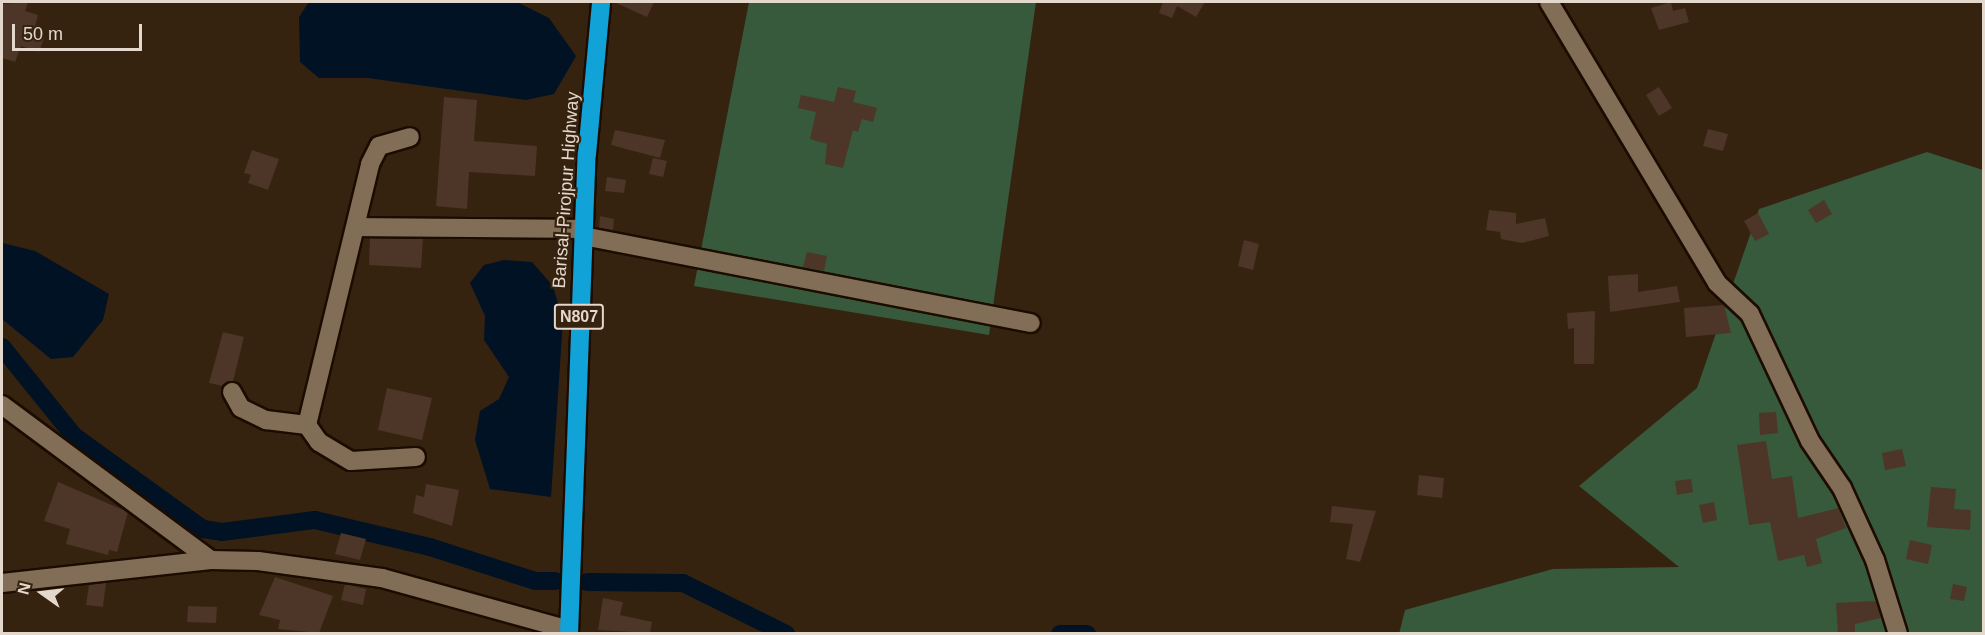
<!DOCTYPE html>
<style>
body{margin:0}
#map{position:relative;width:1985px;height:635px;overflow:hidden;background:#352310;font-family:Arial,sans-serif}
div>[style]{position:absolute}
.green>*{inset:0;background:#365a3b}
.water>*{inset:0;background:#001223}
.canal>*{height:18px;margin:-9px;padding:0 9px;transform-origin:9px;border-radius:9px;background:#001223}
.building>*{inset:0;background:#4d3527}
.roads{filter:drop-shadow(2px 0 #1c0c00) drop-shadow(-2px 0 #1c0c00) drop-shadow(0 2px #1c0c00) drop-shadow(0 -2px #1c0c00)}
.street>*{height:18px;margin:-9px;padding:0 9px;transform-origin:9px;border-radius:9px;background:#826d57}
.highway>*{height:18px;margin:-9px;padding:0 9px;transform-origin:9px;border-radius:9px;background:#11a2d7}
span{translate:-50% -50%;white-space:nowrap;text-align:center;line-height:1.15;-webkit-text-stroke:4.5px #352310;paint-order:stroke}
.shield-label span{padding:2px 4px;background:#352310;border:2px solid;border-radius:4px;-webkit-text-stroke-width:0}
.shield-label{font-size:16px;color:#e4d7cc;font-weight:700}
.street-label{font-size:18px;color:#e4d7cc}
.frame{position:absolute;inset:0;border:3px solid #e4d7cc;pointer-events:none}
.north{position:absolute;left:12px;top:563px;width:60px;height:60px;-webkit-text-stroke:4px #352310;paint-order:stroke;rotate:284deg;font-size:16px;font-weight:700;line-height:24px;text-align:center;color:#e4d7cc}
.north::after{content:'';display:block;margin:auto;width:21px;height:27px;background:#e4d7cc;clip-path:polygon(50% 0,100% 100%,50% 72%,0 100%)}
.scale{position:absolute;left:12px;top:24px;width:130px;height:27px;box-sizing:border-box;border:3px solid #e4d7cc;border-top:0;padding-left:8px;font-size:18px;line-height:21px;white-space:nowrap;color:#e4d7cc;-webkit-text-stroke:4px #352310;paint-order:stroke}
</style>
<div id="map">
<div class="green">
<i style="clip-path:polygon(749px 2px,1036px 2px,989px 335px,694px 286px)"></i>
<i style="clip-path:polygon(1927px 152px,1983px 170px,1983px 633px,1399px 634px,1405px 610px,1553px 569px,1679px 567px,1579px 486px,1697px 388px,1759px 209px)"></i>
</div>
<div class="water">
<i style="clip-path:polygon(309px 2px,517px 2px,549px 18px,576px 56px,554px 94px,526px 100px,368px 78px,319px 78px,300px 62px,299px 17px)"></i>
<i style="clip-path:polygon(3px 243px,35px 251px,109px 294px,103px 320px,73px 357px,51px 359px,2px 319px)"></i>
<i style="clip-path:polygon(504px 260px,532px 262px,553px 286px,563px 321px,551px 497px,490px 489px,475px 440px,480px 411px,499px 399px,509px 377px,484px 340px,485px 316px,470px 283px,484px 265px)"></i>
</div>
<div class="canal">
<i style="left:2px;top:347px;width:114px;rotate:51deg"></i>
<i style="left:74px;top:436px;width:159px;rotate:35.8deg"></i>
<i style="left:203px;top:529px;width:19px;rotate:9deg"></i>
<i style="left:222px;top:532px;width:94px;rotate:-7.4deg"></i>
<i style="left:315px;top:520px;width:118px;rotate:13.2deg"></i>
<i style="left:430px;top:547px;width:110px;rotate:17.9deg"></i>
<i style="left:535px;top:581px;width:20px"></i>
<i style="left:587px;top:582px;width:96px;rotate:0.6deg"></i>
<i style="left:683px;top:583px;width:115px;rotate:26.3deg"></i>
<i style="left:1060px;top:634px;width:27px"></i>
</div>
<div class="building">
<i style="clip-path:polygon(28px 2px,25px 11px,38px 15px,33px 34px,44px 38px,39px 52px,21px 46px,15px 62px,2px 58px,2px 4px)"></i>
<i style="clip-path:polygon(614px 2px,654px 2px,647px 17px)"></i>
<i style="clip-path:polygon(1163px 2px,1205px 2px,1196px 17px,1177px 6px,1172px 18px,1159px 13px)"></i>
<i style="clip-path:polygon(1671px 2px,1673px 11px,1685px 8px,1689px 22px,1659px 30px,1651px 8px)"></i>
<i style="clip-path:polygon(838px 87px,856px 91px,853px 102px,877px 108px,873px 122px,862px 119px,858px 132px,853px 130px,843px 168px,825px 164px,827px 144px,810px 139px,816px 112px,798px 108px,801px 95px,834px 102px)"></i>
<i style="clip-path:polygon(1659px 87px,1672px 108px,1659px 116px,1646px 95px)"></i>
<i style="clip-path:polygon(444px 97px,477px 100px,474px 141px,537px 146px,535px 176px,469px 172px,467px 209px,436px 206px)"></i>
<i style="clip-path:polygon(1708px 129px,1728px 134px,1723px 151px,1703px 146px)"></i>
<i style="clip-path:polygon(615px 130px,665px 140px,660px 158px,611px 145px)"></i>
<i style="clip-path:polygon(252px 150px,279px 159px,268px 190px,248px 183px,251px 175px,244px 173px)"></i>
<i style="clip-path:polygon(653px 158px,667px 161px,663px 177px,649px 174px)"></i>
<i style="clip-path:polygon(607px 177px,626px 180px,624px 193px,605px 191px)"></i>
<i style="clip-path:polygon(1824px 200px,1832px 214px,1816px 223px,1808px 210px)"></i>
<i style="clip-path:polygon(1489px 210px,1516px 213px,1516px 224px,1545px 218px,1549px 236px,1522px 243px,1501px 239px,1500px 232px,1486px 230px)"></i>
<i style="clip-path:polygon(1758px 213px,1769px 234px,1755px 241px,1744px 221px)"></i>
<i style="clip-path:polygon(600px 216px,614px 219px,613px 230px,599px 228px)"></i>
<i style="clip-path:polygon(370px 238px,423px 239px,421px 268px,369px 265px)"></i>
<i style="clip-path:polygon(1244px 240px,1259px 244px,1253px 270px,1238px 266px)"></i>
<i style="clip-path:polygon(807px 252px,827px 256px,824px 271px,803px 267px)"></i>
<i style="clip-path:polygon(1638px 274px,1638px 292px,1677px 286px,1680px 302px,1610px 312px,1608px 276px)"></i>
<i style="clip-path:polygon(1724px 305px,1731px 333px,1686px 337px,1684px 308px)"></i>
<i style="clip-path:polygon(1595px 311px,1594px 364px,1574px 364px,1574px 328px,1568px 329px,1567px 313px)"></i>
<i style="clip-path:polygon(223px 332px,244px 337px,233px 381px,223px 386px,209px 383px)"></i>
<i style="clip-path:polygon(387px 388px,432px 398px,422px 440px,378px 430px)"></i>
<i style="clip-path:polygon(1776px 412px,1778px 433px,1760px 435px,1759px 413px)"></i>
<i style="clip-path:polygon(1766px 441px,1772px 479px,1792px 476px,1798px 518px,1839px 508px,1840px 512px,1846px 528px,1816px 539px,1822px 563px,1807px 567px,1804px 555px,1778px 561px,1770px 522px,1749px 525px,1737px 445px)"></i>
<i style="clip-path:polygon(1902px 449px,1906px 466px,1885px 470px,1882px 453px)"></i>
<i style="clip-path:polygon(1419px 475px,1444px 478px,1442px 498px,1417px 495px)"></i>
<i style="clip-path:polygon(1691px 479px,1693px 492px,1677px 495px,1675px 481px)"></i>
<i style="clip-path:polygon(58px 482px,128px 512px,117px 552px,109px 550px,108px 555px,66px 544px,70px 529px,44px 521px)"></i>
<i style="clip-path:polygon(426px 484px,459px 490px,452px 526px,413px 513px,416px 495px,424px 497px)"></i>
<i style="clip-path:polygon(1931px 487px,1956px 489px,1954px 509px,1971px 510px,1970px 530px,1927px 527px)"></i>
<i style="clip-path:polygon(1714px 502px,1717px 520px,1703px 523px,1699px 505px)"></i>
<i style="clip-path:polygon(1332px 506px,1376px 511px,1360px 562px,1346px 559px,1353px 524px,1330px 522px)"></i>
<i style="clip-path:polygon(341px 533px,366px 539px,360px 560px,335px 554px)"></i>
<i style="clip-path:polygon(1910px 540px,1932px 545px,1928px 564px,1906px 559px)"></i>
<i style="clip-path:polygon(275px 577px,333px 596px,319px 633px,278px 629px,280px 620px,259px 615px)"></i>
<i style="clip-path:polygon(106px 583px,103px 607px,86px 605px,89px 585px)"></i>
<i style="clip-path:polygon(345px 584px,366px 589px,363px 605px,341px 600px)"></i>
<i style="clip-path:polygon(1953px 584px,1967px 587px,1964px 601px,1950px 599px)"></i>
<i style="clip-path:polygon(603px 598px,623px 602px,620px 615px,652px 622px,650px 633px,598px 630px)"></i>
<i style="clip-path:polygon(1876px 601px,1881px 618px,1855px 624px,1855px 633px,1838px 633px,1836px 603px)"></i>
<i style="clip-path:polygon(188px 606px,217px 607px,216px 623px,187px 622px)"></i>
</div>
<div class="roads">
<div class="street">
<i style="left:1549px;top:2px;width:327px;rotate:59.1deg"></i>
<i style="left:1717px;top:283px;width:45px;rotate:43.2deg"></i>
<i style="left:1750px;top:314px;width:140px;rotate:64.7deg"></i>
<i style="left:1810px;top:441px;width:57px;rotate:55.8deg"></i>
<i style="left:1842px;top:488px;width:79px;rotate:65.4deg"></i>
<i style="left:1875px;top:560px;width:77px;rotate:72.7deg"></i>
<i style="left:358px;top:227px;width:225px;rotate:0.5deg"></i>
<i style="left:583px;top:236px;width:456px;rotate:11deg"></i>
<i style="left:232px;top:392px;width:18px;rotate:61deg"></i>
<i style="left:241px;top:408px;width:28px;rotate:26deg"></i>
<i style="left:266px;top:420px;width:41px;rotate:7deg"></i>
<i style="left:307px;top:425px;width:268px;rotate:-76.4deg"></i>
<i style="left:370px;top:164px;width:20px;rotate:-63deg"></i>
<i style="left:379px;top:146px;width:32px;rotate:-16deg"></i>
<i style="left:2px;top:405px;width:260px;rotate:36.6deg"></i>
<i style="left:307px;top:425px;width:21px;rotate:55deg"></i>
<i style="left:319px;top:442px;width:37px;rotate:31deg"></i>
<i style="left:351px;top:461px;width:65px;rotate:-3.5deg"></i>
<i style="left:2px;top:583px;width:210px;rotate:-6.3deg"></i>
<i style="left:211px;top:560px;width:47px;rotate:1.2deg"></i>
<i style="left:258px;top:561px;width:125px;rotate:7.8deg"></i>
<i style="left:382px;top:578px;width:194px;rotate:15.5deg"></i>
</div>
<div class="highway">
<i style="left:569px;top:634px;width:480px;rotate:-87.9deg"></i>
<i style="left:587px;top:154px;width:153px;rotate:-84.7deg"></i>
</div>
</div>
<div class="shield-label">
<span style="left:579px;top:317px">N807</span>
</div>
<div class="street-label">
<span style="left:566px;top:190px;rotate:-86deg">Barisal-Pirojpur Highway</span>
</div>
<div class="frame"></div>
<div class="north">N</div>
<div class="scale">50 m</div>
</div>
